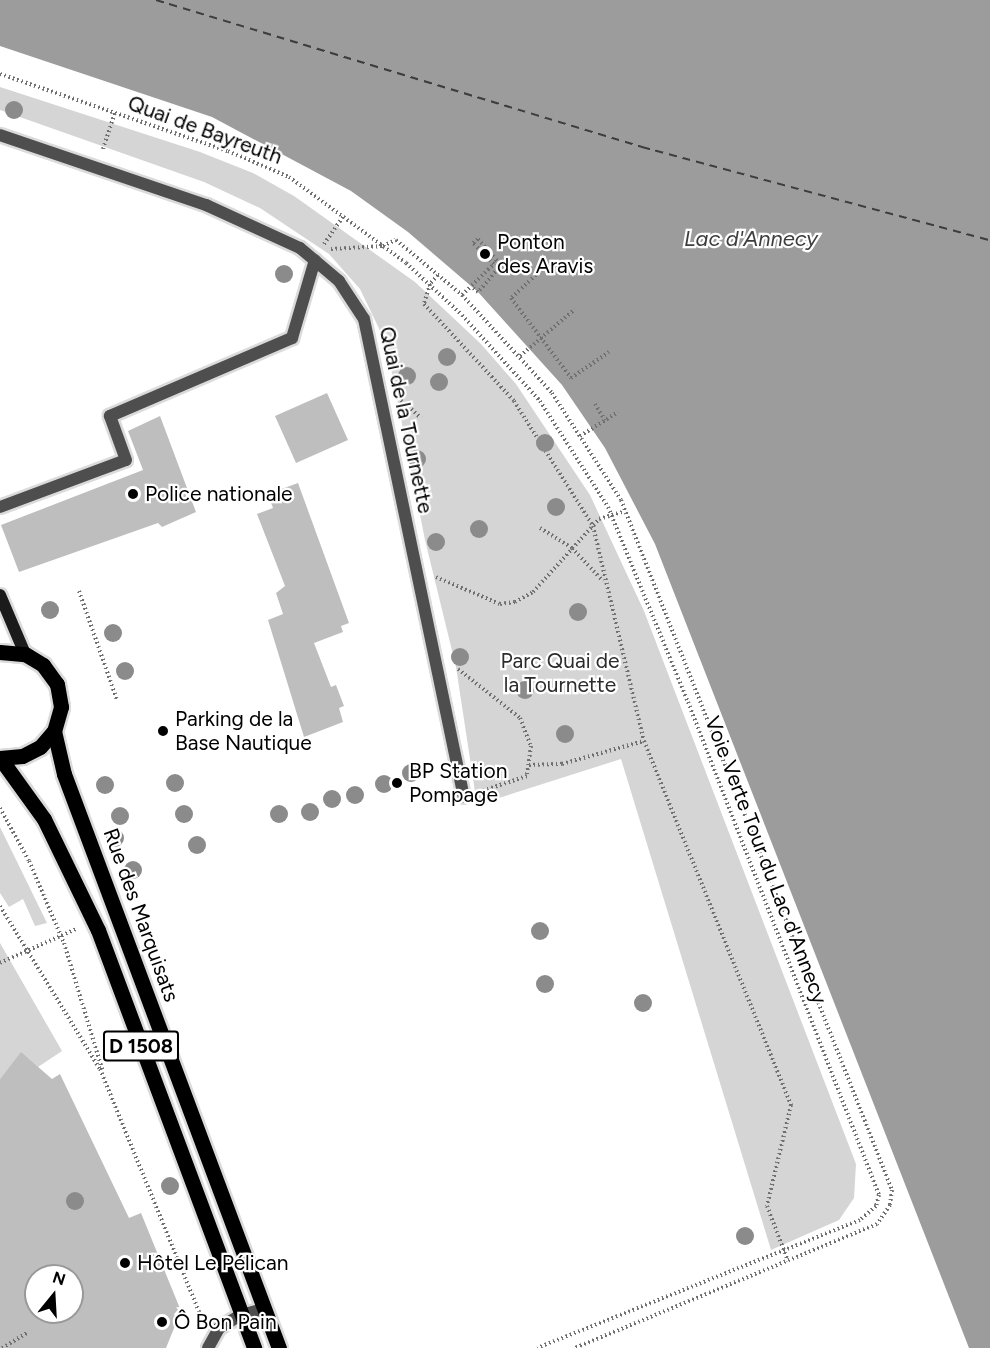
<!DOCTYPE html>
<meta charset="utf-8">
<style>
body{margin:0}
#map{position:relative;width:990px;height:1348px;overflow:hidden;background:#fff;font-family:Figtree,sans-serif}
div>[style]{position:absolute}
.green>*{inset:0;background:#d5d5d5}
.water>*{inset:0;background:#9c9c9c}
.ferry>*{height:1.5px;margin-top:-0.75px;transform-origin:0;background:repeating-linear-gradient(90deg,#3d3d3d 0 8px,transparent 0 14px)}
.building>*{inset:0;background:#bebebe}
.path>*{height:4px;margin-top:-2px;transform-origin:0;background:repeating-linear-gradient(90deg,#707070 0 1.5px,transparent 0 4.5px)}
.roads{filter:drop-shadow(2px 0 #dbdbdb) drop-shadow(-2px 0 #dbdbdb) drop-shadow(0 2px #dbdbdb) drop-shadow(0 -2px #dbdbdb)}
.lane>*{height:12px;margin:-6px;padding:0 6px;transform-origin:6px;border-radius:6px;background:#4e4e4e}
.street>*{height:12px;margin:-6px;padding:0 6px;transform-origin:6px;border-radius:6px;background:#4e4e4e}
.secondary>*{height:12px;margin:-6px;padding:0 6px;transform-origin:6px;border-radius:6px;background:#1b1b1b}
.primary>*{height:15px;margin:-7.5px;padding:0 7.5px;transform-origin:7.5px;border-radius:7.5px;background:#000}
.trees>*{width:18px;height:18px;margin:-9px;border-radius:50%;background:#8b8b8b}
.dots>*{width:16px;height:16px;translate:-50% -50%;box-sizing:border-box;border:3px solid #fff;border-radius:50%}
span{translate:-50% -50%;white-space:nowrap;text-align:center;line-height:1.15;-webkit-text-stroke:4.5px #fff;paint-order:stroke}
.shield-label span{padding:2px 4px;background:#fff;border:2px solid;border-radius:4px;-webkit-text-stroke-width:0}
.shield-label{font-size:20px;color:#000;font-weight:700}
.street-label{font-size:21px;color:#000}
.poi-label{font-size:21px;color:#000}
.left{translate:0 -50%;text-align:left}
.park-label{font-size:21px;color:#2c2c2c}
.water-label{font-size:22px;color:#3d3d3d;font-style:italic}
.north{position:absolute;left:24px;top:1264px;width:60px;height:60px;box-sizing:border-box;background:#fff;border:2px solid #999;border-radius:50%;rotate:18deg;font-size:16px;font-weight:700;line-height:24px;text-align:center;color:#000}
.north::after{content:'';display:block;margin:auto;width:21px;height:27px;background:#000;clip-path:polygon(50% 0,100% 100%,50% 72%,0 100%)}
</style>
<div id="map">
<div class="green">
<i style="clip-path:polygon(0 87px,200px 152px,253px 173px,294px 196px,415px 282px,481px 344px,516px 384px,590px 495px,644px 611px,856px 1164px,854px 1198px,839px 1220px,771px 1250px,621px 759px,477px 805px,456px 667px,425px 540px,386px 343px,360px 289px,329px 254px,260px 208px,204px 182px,0 110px)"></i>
<i style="clip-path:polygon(0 827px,47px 923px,35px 926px,23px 899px,9px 907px,0 893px)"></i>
<i style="clip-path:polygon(0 943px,62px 1051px,38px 1067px,21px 1053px,0 1079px)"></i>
</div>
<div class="water">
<i style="clip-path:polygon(0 0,990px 0,990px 1348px,969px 1348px,655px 544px,605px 448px,562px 385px,478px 292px,408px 232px,351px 191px,212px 117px,0 46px)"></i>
</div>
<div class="ferry">
<i style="left:156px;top:0;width:508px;rotate:16.83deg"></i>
<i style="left:642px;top:147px;width:360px;rotate:15deg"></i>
</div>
<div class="building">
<i style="clip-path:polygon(327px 393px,348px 440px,296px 463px,275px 416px)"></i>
<i style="clip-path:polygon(160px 416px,196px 512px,162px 527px,158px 523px,19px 572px,1px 525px,143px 470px,128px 431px)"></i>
<i style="clip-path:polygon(298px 483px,349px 623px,341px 626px,343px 632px,314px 643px,331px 687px,336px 685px,344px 706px,339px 708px,343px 722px,304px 737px,268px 620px,283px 614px,276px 593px,285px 586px,257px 514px,273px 508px,268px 494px)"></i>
<i style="clip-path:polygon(evenodd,21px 1052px,52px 1079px,60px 1074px,129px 1218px,141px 1213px,181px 1311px,166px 1348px,0 1348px,0 1079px,21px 1052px,36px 1276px,72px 1276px,72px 1312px,36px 1312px,36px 1276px)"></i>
</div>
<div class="path">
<i style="left:0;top:74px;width:241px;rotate:18.7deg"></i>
<i style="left:228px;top:151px;width:66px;rotate:23.1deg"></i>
<i style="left:289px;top:177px;width:145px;rotate:36.3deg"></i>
<i style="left:406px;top:263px;width:76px;rotate:42.9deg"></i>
<i style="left:462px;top:315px;width:116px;rotate:47.8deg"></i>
<i style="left:540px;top:401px;width:126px;rotate:57.3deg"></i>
<i style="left:608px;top:507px;width:211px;rotate:67.7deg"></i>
<i style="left:688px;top:702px;width:529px;rotate:68.82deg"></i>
<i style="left:879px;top:1195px;width:11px;rotate:105deg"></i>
<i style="left:876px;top:1206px;width:21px;rotate:139deg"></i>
<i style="left:860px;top:1220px;width:347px;rotate:158.4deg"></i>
<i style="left:103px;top:149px;width:38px;rotate:-72deg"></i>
<i style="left:324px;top:244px;width:33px;rotate:-55deg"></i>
<i style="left:331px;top:249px;width:52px;rotate:-3.3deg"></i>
<i style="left:383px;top:246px;width:14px;rotate:-25deg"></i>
<i style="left:396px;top:240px;width:86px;rotate:39.8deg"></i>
<i style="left:462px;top:295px;width:133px;rotate:47.4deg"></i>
<i style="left:552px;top:393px;width:127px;rotate:57.2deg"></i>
<i style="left:621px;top:500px;width:741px;rotate:68.56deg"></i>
<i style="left:892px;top:1190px;width:15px;rotate:98deg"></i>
<i style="left:890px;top:1205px;width:23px;rotate:124deg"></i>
<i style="left:877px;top:1224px;width:327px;rotate:157.7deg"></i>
<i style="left:539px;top:272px;width:38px;rotate:137deg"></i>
<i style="left:511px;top:298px;width:100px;rotate:53.1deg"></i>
<i style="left:571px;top:378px;width:46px;rotate:-34.4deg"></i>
<i style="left:438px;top:275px;width:12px;rotate:132deg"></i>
<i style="left:430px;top:284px;width:21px;rotate:107deg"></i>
<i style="left:424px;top:304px;width:132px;rotate:47.1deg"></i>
<i style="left:514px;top:401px;width:148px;rotate:57.7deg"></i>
<i style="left:593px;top:526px;width:221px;rotate:76.7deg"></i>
<i style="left:644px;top:741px;width:393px;rotate:68deg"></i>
<i style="left:791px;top:1105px;width:104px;rotate:103.4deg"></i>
<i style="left:767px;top:1206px;width:59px;rotate:69.1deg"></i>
<i style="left:462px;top:295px;width:45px;rotate:-44.1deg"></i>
<i style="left:494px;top:264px;width:30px;rotate:-135deg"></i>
<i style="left:473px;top:243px;width:6px;rotate:-39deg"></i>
<i style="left:478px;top:239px;width:35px;rotate:49deg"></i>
<i style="left:501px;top:265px;width:35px;rotate:130deg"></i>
<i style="left:478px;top:292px;width:6px;rotate:-141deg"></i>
<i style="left:520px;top:356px;width:72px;rotate:-40.5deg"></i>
<i style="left:401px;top:400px;width:27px;rotate:42deg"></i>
<i style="left:595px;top:404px;width:19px;rotate:58deg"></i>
<i style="left:580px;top:436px;width:45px;rotate:-32.3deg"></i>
<i style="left:540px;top:528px;width:38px;rotate:32deg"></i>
<i style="left:572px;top:548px;width:45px;rotate:46.8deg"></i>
<i style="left:436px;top:577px;width:69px;rotate:22.9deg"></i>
<i style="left:500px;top:604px;width:15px;rotate:-8deg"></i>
<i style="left:515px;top:602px;width:21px;rotate:-29deg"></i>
<i style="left:533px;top:592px;width:98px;rotate:-47.9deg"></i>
<i style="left:599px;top:519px;width:27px;rotate:-17deg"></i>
<i style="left:79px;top:591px;width:115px;rotate:70.8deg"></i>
<i style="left:458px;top:669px;width:79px;rotate:38.3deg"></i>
<i style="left:520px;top:718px;width:30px;rotate:69deg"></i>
<i style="left:531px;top:746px;width:30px;rotate:98deg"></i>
<i style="left:527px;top:776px;width:47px;rotate:161.6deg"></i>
<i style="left:529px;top:765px;width:33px;rotate:-2deg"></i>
<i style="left:562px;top:764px;width:85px;rotate:-15.7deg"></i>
<i style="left:0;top:808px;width:60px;rotate:61.3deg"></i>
<i style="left:29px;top:861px;width:89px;rotate:66.9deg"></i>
<i style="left:64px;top:943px;width:135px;rotate:73.2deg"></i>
<i style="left:0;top:906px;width:191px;rotate:58.5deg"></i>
<i style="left:100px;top:1069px;width:270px;rotate:67.8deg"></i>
<i style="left:0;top:963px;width:83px;rotate:-24.1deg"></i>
<i style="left:2px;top:1348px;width:29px;rotate:-31deg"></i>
</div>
<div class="roads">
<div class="lane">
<i style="left:0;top:135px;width:218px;rotate:18.8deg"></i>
<i style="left:206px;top:205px;width:103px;rotate:24.6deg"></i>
<i style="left:300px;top:248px;width:51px;rotate:40.2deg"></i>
<i style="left:339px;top:281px;width:45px;rotate:56.7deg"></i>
<i style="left:364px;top:319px;width:488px;rotate:78.2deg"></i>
<i style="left:0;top:507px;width:134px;rotate:-20.5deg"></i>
<i style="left:126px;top:460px;width:47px;rotate:-110deg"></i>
<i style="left:110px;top:416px;width:198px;rotate:-23.2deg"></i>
<i style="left:292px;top:338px;width:81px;rotate:-73.6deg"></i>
</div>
<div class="street">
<i style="left:208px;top:1348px;width:23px;rotate:-61deg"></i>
<i style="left:219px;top:1328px;width:26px;rotate:-31deg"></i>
<i style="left:241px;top:1315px;width:24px;rotate:-15deg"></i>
</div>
<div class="secondary">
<i style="left:0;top:595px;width:64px;rotate:67deg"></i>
</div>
<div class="primary">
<i style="left:0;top:652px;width:25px;rotate:5deg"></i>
<i style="left:25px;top:654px;width:21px;rotate:31deg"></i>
<i style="left:43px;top:665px;width:24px;rotate:54deg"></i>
<i style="left:57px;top:684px;width:23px;rotate:80deg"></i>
<i style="left:61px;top:707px;width:25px;rotate:106deg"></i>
<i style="left:54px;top:731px;width:21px;rotate:131deg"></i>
<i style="left:40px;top:747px;width:20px;rotate:153deg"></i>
<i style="left:22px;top:756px;width:22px;rotate:175deg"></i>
<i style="left:54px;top:731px;width:44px;rotate:76.9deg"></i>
<i style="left:64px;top:774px;width:613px;rotate:69.47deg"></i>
<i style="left:0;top:758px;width:75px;rotate:54.2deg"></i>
<i style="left:44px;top:819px;width:123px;rotate:64.1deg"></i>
<i style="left:98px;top:930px;width:446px;rotate:69.5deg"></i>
</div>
</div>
<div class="trees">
<i style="left:14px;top:110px"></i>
<i style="left:284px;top:274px"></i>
<i style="left:447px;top:357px"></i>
<i style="left:407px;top:376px"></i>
<i style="left:439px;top:382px"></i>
<i style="left:545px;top:443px"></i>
<i style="left:417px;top:459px"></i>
<i style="left:556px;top:507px"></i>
<i style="left:479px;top:529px"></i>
<i style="left:436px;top:542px"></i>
<i style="left:50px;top:610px"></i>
<i style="left:578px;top:612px"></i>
<i style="left:113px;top:633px"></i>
<i style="left:460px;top:657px"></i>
<i style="left:125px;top:671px"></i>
<i style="left:525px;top:690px"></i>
<i style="left:565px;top:734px"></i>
<i style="left:411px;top:773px"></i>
<i style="left:175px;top:783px"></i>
<i style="left:384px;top:784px"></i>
<i style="left:105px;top:785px"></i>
<i style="left:355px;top:795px"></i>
<i style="left:332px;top:799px"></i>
<i style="left:310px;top:812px"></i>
<i style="left:184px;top:814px"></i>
<i style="left:279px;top:814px"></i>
<i style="left:120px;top:816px"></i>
<i style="left:115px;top:838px"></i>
<i style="left:197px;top:845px"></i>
<i style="left:133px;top:870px"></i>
<i style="left:540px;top:931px"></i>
<i style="left:545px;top:984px"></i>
<i style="left:643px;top:1003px"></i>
<i style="left:170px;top:1186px"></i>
<i style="left:75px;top:1201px"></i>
<i style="left:745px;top:1236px"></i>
</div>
<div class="dots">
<i style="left:485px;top:254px;background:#000"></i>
<i style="left:133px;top:494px;background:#000"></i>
<i style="left:163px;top:731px;background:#000"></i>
<i style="left:397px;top:783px;background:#000"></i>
<i style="left:125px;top:1263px;background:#000"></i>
<i style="left:162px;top:1322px;background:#000"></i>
</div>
<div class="shield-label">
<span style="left:141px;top:1046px">D 1508</span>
</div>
<div class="street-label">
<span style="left:205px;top:130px;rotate:20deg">Quai de Bayreuth</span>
<span style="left:406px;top:420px;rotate:78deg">Quai de la Tournette</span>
<span style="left:766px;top:860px;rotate:69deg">Voie Verte Tour du Lac d'Annecy</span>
<span style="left:141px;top:915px;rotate:70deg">Rue des Marquisats</span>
</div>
<div class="poi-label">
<span class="left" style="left:497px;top:254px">Ponton<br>des Aravis</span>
<span class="left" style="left:145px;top:494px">Police nationale</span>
<span class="left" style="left:175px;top:731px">Parking de la<br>Base Nautique</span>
<span class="left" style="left:409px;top:783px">BP Station<br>Pompage</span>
<span class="left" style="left:137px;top:1263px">Hôtel Le Pélican</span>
<span class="left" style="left:174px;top:1322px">Ô Bon Pain</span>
</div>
<div class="park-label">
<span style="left:560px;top:673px">Parc Quai de<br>la Tournette</span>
</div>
<div class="water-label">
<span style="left:751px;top:239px">Lac d'Annecy</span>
</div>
<div class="north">N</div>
</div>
